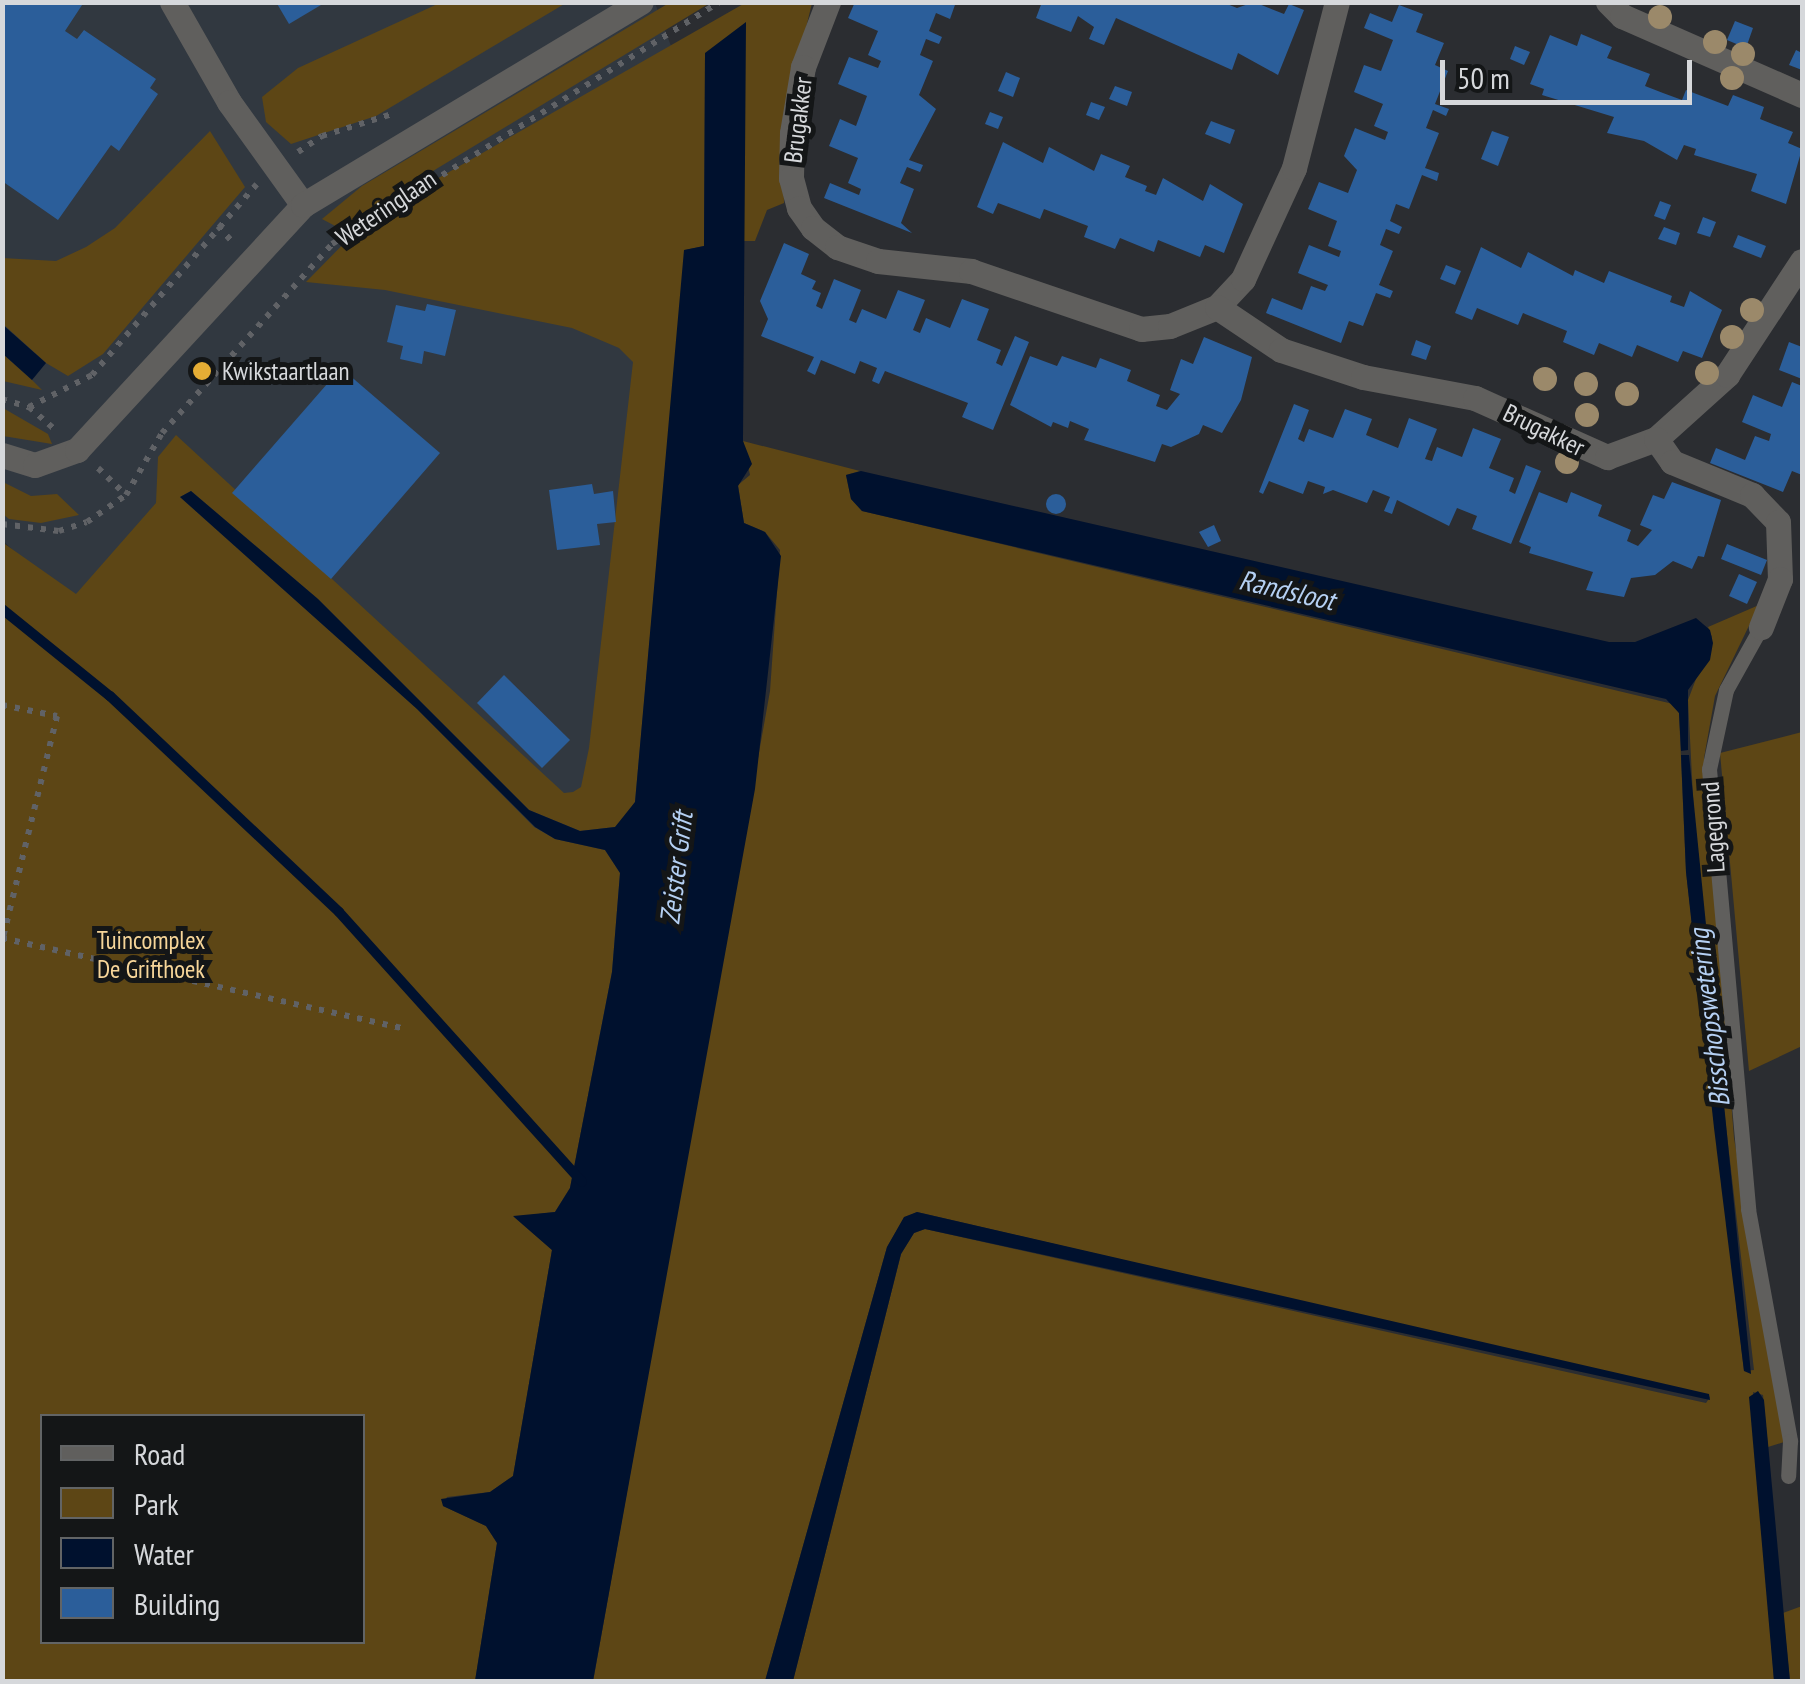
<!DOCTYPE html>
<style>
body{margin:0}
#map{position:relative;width:1805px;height:1684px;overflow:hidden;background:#2b2d31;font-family:"PT Sans Narrow",sans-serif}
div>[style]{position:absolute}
.built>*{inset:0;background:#313840}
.green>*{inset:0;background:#5d4615}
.water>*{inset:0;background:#00112e}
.stream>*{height:10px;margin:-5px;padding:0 5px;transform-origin:5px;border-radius:5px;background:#00112e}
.building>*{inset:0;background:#2b5e9a}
.round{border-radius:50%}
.path>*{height:6px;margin-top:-3px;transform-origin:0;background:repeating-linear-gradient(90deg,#606266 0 5px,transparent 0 13px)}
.service>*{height:15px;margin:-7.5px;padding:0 7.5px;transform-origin:7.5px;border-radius:7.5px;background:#605f5d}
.minor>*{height:25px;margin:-12.5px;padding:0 12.5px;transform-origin:12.5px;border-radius:12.5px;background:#605f5d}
.tertiary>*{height:25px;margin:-12.5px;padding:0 12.5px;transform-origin:12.5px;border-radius:12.5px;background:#605f5d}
.trees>*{width:24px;height:24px;margin:-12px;border-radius:50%;background:#9b896a}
.dots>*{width:28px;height:28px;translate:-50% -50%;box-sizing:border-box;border:5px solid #141617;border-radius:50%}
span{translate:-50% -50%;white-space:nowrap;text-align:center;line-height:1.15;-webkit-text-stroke:10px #141617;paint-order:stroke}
.street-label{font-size:25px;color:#d6d8db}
.poi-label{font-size:25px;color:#d6d8db}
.left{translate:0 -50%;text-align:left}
.park-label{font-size:25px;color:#f6d599}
.water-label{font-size:28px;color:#b5d0f3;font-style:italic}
.frame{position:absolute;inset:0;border:5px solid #d6d8db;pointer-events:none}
.legend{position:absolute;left:40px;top:1414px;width:325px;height:230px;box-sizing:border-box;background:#141617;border:2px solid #626465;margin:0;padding:12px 18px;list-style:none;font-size:30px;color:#d6d8db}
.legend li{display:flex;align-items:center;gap:20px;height:50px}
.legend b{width:50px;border:2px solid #626465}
.scale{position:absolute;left:1440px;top:60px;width:252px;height:45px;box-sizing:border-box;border:5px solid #d6d8db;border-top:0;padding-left:12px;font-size:30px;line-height:35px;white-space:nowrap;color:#d6d8db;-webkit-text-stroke:8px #141617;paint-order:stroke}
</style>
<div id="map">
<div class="built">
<i style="clip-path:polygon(3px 3px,655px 3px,694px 108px,616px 1096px,3px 541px)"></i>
</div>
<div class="green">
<i style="clip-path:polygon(442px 2px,566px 3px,376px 116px,291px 144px,266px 122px,262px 97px,298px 68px)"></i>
<i style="clip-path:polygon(669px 3px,710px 3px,339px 228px,322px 219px,362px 186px)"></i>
<i style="clip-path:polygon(evenodd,745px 3px,812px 3px,782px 127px,784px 203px,767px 210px,755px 241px,744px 241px,705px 53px,704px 246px,685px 250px,635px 802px,625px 818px,615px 827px,580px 831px,529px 810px,318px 599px,191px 491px,180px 497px,417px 709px,534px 827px,555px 839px,605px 850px,620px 873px,612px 972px,570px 1188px,555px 1212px,514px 1217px,552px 1250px,513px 1476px,490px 1492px,447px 1497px,443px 1506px,486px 1526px,497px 1543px,475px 1681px,3px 1681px,2px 542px,76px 594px,156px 503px,158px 457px,176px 435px,564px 793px,573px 792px,581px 787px,589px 748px,633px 362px,619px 348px,572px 328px,385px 290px,306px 282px,359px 228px,428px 184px,745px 3px,42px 1416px,362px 1416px,362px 1642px,42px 1642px,42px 1416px)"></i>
<i style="clip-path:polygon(210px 131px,245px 187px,103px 354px,68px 376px,46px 363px,3px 324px,2px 258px,56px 261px,86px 247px,115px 228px)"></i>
<i style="clip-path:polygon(3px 354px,32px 380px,42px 390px,3px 381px)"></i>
<i style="clip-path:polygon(3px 408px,48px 434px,52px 444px,3px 436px)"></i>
<i style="clip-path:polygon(743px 441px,860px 471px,846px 475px,851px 499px,862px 511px,1673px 704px,1679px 713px,1686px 872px,1744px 1371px,1754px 1370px,1697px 873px,1688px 700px,1712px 637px,1708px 627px,1759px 605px,1715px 696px,1704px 758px,1734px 1138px,1784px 1442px,1768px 1447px,1763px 1395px,1753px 1392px,1774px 1681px,793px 1681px,901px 1254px,914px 1233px,925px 1229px,1706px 1403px,1710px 1397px,917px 1212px,904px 1218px,887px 1247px,765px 1681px,593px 1682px,770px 691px,780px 550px,765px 532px,744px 523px,738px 485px,750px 475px)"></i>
<i style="clip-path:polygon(3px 482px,31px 496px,57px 494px,79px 515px,41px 523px,9px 519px,3px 514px)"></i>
<i style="clip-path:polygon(1802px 732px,1802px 1046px,1749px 1071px,1720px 753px)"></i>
<i style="clip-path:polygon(1802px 1606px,1802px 1681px,1790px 1681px,1783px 1613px)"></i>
</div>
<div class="water">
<i style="clip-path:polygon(746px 22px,743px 441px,752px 464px,738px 486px,744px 523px,765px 532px,781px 556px,755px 789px,593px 1681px,475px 1681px,497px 1543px,486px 1526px,443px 1506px,441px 1499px,490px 1492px,513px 1476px,552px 1250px,513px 1216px,555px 1212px,570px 1188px,612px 972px,620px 873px,605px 850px,555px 839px,535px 827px,417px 709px,180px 497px,191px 491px,318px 599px,529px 810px,580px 831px,615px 827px,635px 802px,684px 250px,704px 246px,705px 53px)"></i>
<i style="clip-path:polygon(2px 324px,46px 363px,32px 380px,3px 354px)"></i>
<i style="clip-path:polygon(861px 471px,1609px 642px,1635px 642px,1696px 618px,1710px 630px,1713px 643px,1710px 660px,1688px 690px,1688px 750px,1681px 751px,1679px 713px,1666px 699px,862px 511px,851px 499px,846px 475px)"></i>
<i style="clip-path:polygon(1681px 755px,1689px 755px,1751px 1374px,1744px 1371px,1714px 1128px,1686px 872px)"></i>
<i style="clip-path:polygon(917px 1212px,1709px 1394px,1710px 1400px,925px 1229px,914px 1233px,901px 1254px,793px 1681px,765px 1681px,887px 1247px,904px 1217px)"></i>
<i style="clip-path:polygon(1758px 1391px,1764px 1400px,1790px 1681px,1774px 1681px,1749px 1397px)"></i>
</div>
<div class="stream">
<i style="left:2px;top:609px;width:139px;rotate:38.9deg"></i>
<i style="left:110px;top:696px;width:315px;rotate:43.3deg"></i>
<i style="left:339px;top:912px;width:363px;rotate:48deg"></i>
</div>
<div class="building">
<i style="clip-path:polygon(2px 2px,84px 2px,65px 31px,77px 39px,84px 30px,156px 79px,150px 88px,158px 94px,119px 151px,111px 145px,58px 220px,2px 181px)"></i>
<i style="clip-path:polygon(276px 2px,326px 2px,289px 24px)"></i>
<i style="clip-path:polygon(855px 2px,956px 2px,950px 19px,936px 13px,929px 31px,942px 37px,939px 44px,926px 39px,920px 55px,933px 61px,919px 95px,936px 109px,909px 160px,923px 165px,920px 172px,907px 167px,900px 183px,914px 189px,901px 223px,912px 233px,824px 198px,830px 183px,859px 195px,861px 189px,848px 183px,858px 158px,829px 146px,840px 119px,856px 126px,867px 96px,838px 84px,849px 57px,878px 68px,881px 61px,868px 55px,878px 31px,848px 18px)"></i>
<i style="clip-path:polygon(1042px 2px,1222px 2px,1237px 8px,1254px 2px,1284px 14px,1289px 4px,1304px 10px,1278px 75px,1238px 53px,1232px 70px,1116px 18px,1104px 45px,1089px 39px,1094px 27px,1078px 16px,1071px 32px,1036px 18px)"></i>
<i style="clip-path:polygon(1399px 5px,1423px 14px,1416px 32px,1444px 43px,1435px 65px,1448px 71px,1435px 104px,1449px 109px,1446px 116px,1433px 110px,1426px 128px,1439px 133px,1425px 168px,1439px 173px,1437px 181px,1422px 175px,1409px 209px,1396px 204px,1390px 221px,1402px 227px,1399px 234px,1386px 229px,1380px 245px,1393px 251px,1379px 285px,1393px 291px,1390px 298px,1376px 293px,1363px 326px,1349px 321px,1341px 343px,1266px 313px,1272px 298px,1302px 310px,1311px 286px,1325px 291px,1328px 285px,1298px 273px,1309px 245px,1339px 257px,1341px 251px,1328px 246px,1337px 221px,1308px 209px,1319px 182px,1348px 193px,1357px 170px,1344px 156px,1355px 128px,1385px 140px,1388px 132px,1374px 126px,1383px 104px,1354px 92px,1364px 65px,1381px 71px,1393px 40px,1364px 28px,1370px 13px,1392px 22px)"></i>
<i style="clip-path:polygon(1735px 21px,1753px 28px,1746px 48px,1727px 40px)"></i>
<i style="clip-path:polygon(1581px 34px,1612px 47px,1607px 58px,1650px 74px,1645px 86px,1663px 93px,1682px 100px,1686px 90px,1728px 106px,1733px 95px,1764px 107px,1760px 119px,1793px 132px,1788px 143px,1802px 149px,1786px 204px,1751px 191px,1757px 174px,1694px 155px,1696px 149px,1684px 145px,1677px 160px,1644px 141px,1607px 133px,1614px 117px,1542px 95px,1544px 89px,1530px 84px,1550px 35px,1577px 46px)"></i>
<i style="clip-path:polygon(1515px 46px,1530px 52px,1524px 65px,1510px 59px)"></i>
<i style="clip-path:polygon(1796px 50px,1802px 53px,1802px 70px,1789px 65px)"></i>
<i style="clip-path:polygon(1006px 72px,1020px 78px,1013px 97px,998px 91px)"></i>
<i style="clip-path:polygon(1115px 86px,1132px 92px,1127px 106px,1109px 99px)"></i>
<i style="clip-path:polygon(1091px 102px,1105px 107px,1099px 120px,1086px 115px)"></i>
<i style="clip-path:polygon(990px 112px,1003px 117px,998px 129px,985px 124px)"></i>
<i style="clip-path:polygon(1211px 121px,1235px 130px,1230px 144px,1205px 134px)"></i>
<i style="clip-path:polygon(1492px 131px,1509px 137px,1498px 166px,1481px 159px)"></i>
<i style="clip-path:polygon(1003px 142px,1043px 163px,1049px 147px,1094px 171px,1101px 154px,1130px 166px,1125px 177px,1147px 186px,1145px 191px,1156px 195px,1163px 178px,1203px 201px,1210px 184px,1243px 204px,1224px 253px,1205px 245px,1200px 257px,1158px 240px,1154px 252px,1120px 238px,1115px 249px,1084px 237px,1088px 226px,1044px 209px,1040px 219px,998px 203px,993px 214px,977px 207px)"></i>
<i style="clip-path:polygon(1660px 201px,1671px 205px,1665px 220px,1654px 216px)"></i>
<i style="clip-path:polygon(1703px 217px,1716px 222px,1710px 237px,1697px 233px)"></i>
<i style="clip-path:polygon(1664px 227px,1680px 233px,1676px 245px,1658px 239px)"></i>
<i style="clip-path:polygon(1738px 235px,1766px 246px,1761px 258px,1733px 247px)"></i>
<i style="clip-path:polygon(784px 243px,809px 254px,801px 274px,816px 281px,812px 289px,821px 293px,816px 306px,822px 309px,834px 279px,861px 290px,849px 320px,856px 323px,862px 309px,886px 319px,898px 290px,925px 300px,913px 330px,920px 333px,926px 318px,950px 328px,962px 299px,989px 309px,977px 340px,1001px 350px,996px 363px,1002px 366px,1015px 336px,1029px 342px,993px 430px,962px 417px,968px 403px,885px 371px,879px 384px,872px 381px,877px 368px,860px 361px,855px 374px,821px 360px,815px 375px,807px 371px,814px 357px,761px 336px,768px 319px,760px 301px)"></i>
<i style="clip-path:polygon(1481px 247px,1521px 268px,1528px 252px,1573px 276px,1575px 270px,1604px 283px,1609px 271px,1672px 296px,1670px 302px,1684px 307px,1690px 291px,1722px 310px,1702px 358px,1683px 351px,1678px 362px,1637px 345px,1632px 357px,1599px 343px,1594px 355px,1563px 342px,1567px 331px,1523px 313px,1518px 325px,1477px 308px,1472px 320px,1455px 313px)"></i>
<i style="clip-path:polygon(1446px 265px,1461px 271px,1455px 285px,1440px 279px)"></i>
<i style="clip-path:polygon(427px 304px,456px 310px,445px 356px,424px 351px,422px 364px,400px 359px,403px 346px,387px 342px,396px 305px,425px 311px)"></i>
<i style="clip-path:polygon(1204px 337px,1252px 357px,1241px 400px,1222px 433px,1203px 425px,1199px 434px,1171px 447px,1162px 444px,1155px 462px,1084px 440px,1089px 429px,1070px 421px,1068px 428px,1053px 422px,1051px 427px,1010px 405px,1030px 356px,1057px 366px,1062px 356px,1096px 368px,1100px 358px,1131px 370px,1127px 381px,1160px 395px,1156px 406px,1167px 410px,1180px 394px,1170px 390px,1181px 359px,1193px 364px)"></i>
<i style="clip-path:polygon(1416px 340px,1431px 346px,1426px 360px,1411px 355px)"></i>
<i style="clip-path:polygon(1789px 342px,1802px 347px,1802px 379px,1779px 370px)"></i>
<i style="clip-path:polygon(341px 368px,440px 453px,331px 579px,232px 493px)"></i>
<i style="clip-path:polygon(1792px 382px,1802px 386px,1802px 475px,1792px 471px,1783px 492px,1710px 463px,1716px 448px,1745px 460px,1755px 436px,1769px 441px,1771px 434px,1742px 422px,1753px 395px,1782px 407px)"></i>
<i style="clip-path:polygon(1294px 404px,1309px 410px,1298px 439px,1304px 442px,1309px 429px,1333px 438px,1345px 409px,1372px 419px,1366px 435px,1398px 448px,1409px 418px,1437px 429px,1425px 459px,1432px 461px,1437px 447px,1462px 457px,1473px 428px,1501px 439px,1489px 468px,1514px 478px,1509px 491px,1515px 494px,1526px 465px,1541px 471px,1511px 544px,1472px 529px,1477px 516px,1457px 508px,1449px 526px,1397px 500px,1392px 514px,1384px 511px,1390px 497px,1373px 490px,1367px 503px,1333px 490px,1323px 494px,1325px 487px,1308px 481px,1303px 494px,1269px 481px,1263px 494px,1259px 492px)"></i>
<i style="clip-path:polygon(1672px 482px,1721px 500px,1704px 557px,1698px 556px,1692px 569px,1673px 561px,1655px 575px,1631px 578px,1624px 597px,1586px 590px,1593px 572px,1529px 553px,1531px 547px,1519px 542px,1539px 492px,1567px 503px,1571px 492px,1602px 505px,1598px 516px,1631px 530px,1627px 541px,1638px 546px,1652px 530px,1640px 525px,1653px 495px,1664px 499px)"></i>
<i style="clip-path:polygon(592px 484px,594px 494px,613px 491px,616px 522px,597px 524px,600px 545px,557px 550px,549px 490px)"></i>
<i class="round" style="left:1046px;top:494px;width:20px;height:20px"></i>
<i style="clip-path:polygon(1214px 525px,1221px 541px,1208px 547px,1199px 532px)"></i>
<i style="clip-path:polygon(1727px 544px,1767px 560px,1761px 575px,1721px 559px)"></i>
<i style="clip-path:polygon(1739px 574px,1757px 582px,1747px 604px,1729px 596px)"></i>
<i style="clip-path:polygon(504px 675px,570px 740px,542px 768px,477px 703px)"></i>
</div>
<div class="path">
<i style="left:298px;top:152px;width:29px;rotate:-34deg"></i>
<i style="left:322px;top:136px;width:73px;rotate:-17.4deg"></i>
<i style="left:218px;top:226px;width:24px;rotate:48deg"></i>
<i style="left:2px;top:399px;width:28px;rotate:17deg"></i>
<i style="left:29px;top:407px;width:35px;rotate:41deg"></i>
<i style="left:29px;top:407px;width:71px;rotate:-26.9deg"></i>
<i style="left:92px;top:375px;width:252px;rotate:-49.2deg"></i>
<i style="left:98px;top:468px;width:39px;rotate:44deg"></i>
<i style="left:2px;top:524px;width:57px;rotate:7deg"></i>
<i style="left:59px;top:531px;width:29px;rotate:-18deg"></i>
<i style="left:87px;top:522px;width:47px;rotate:-34.7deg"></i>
<i style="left:126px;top:495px;width:72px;rotate:-59.9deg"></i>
<i style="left:162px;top:433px;width:254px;rotate:-48deg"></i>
<i style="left:332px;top:244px;width:456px;rotate:-32deg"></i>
<i style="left:2px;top:705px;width:56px;rotate:11.3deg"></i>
<i style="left:57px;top:716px;width:228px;rotate:103.7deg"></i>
<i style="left:2px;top:938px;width:413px;rotate:12.7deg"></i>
</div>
<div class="service">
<i style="left:1761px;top:627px;width:72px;rotate:119.1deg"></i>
<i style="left:1726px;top:690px;width:81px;rotate:102.1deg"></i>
<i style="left:1709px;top:769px;width:442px;rotate:84.9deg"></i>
<i style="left:1748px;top:1209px;width:236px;rotate:79.7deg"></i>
<i style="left:1790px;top:1441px;width:35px;rotate:93deg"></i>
</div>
<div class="minor">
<i style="left:172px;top:2px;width:115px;rotate:60.3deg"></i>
<i style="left:229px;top:102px;width:127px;rotate:54.3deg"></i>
<i style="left:828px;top:2px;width:70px;rotate:111deg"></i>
<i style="left:803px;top:67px;width:67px;rotate:99.5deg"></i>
<i style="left:792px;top:133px;width:45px;rotate:91.3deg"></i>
<i style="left:791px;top:178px;width:31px;rotate:75deg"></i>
<i style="left:799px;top:208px;width:24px;rotate:55deg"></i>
<i style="left:813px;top:228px;width:31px;rotate:38deg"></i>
<i style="left:837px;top:247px;width:43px;rotate:18.9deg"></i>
<i style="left:878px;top:261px;width:94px;rotate:6.1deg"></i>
<i style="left:971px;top:271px;width:180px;rotate:18.8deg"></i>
<i style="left:1141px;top:329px;width:29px;rotate:-6deg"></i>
<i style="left:1170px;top:326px;width:51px;rotate:-22deg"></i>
<i style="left:1217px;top:307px;width:38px;rotate:-47deg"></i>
<i style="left:1243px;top:279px;width:122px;rotate:-65.3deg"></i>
<i style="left:1294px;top:168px;width:171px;rotate:-75.5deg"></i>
<i style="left:1608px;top:2px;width:20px;rotate:45deg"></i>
<i style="left:1622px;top:16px;width:197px;rotate:23.7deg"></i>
<i style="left:1217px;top:307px;width:77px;rotate:33.9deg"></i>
<i style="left:1281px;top:350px;width:86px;rotate:18.2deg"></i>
<i style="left:1363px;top:377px;width:114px;rotate:10.6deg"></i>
<i style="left:1475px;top:398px;width:145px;rotate:24.1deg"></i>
<i style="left:1607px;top:457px;width:52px;rotate:-20.2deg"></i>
<i style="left:1656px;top:439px;width:96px;rotate:-42deg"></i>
<i style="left:1727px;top:375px;width:136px;rotate:-56.7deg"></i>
<i style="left:1656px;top:439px;width:28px;rotate:55deg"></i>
<i style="left:1672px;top:462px;width:87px;rotate:22.4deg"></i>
<i style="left:1752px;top:495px;width:37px;rotate:46deg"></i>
<i style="left:1778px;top:522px;width:57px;rotate:88deg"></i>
<i style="left:1780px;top:579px;width:52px;rotate:111.6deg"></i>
</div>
<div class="tertiary">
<i style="left:2px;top:455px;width:34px;rotate:17deg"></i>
<i style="left:35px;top:465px;width:45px;rotate:-19.7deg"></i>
<i style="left:77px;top:450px;width:333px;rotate:-47.3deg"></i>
<i style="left:303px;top:205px;width:394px;rotate:-31deg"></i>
</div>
<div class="trees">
<i style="left:1660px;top:17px"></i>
<i style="left:1715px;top:42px"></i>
<i style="left:1743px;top:54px"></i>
<i style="left:1732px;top:78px"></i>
<i style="left:1752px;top:310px"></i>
<i style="left:1732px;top:337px"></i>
<i style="left:1707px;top:373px"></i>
<i style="left:1545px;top:379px"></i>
<i style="left:1586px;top:384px"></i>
<i style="left:1627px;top:394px"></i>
<i style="left:1587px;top:415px"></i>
<i style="left:1567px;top:462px"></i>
</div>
<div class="dots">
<i style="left:202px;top:371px;background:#e5ad35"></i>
</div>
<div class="street-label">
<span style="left:798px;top:120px;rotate:-83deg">Brugakker</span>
<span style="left:386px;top:208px;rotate:-34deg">Weteringlaan</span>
<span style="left:1544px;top:430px;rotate:26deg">Brugakker</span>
<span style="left:1713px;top:827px;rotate:-94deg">Lagegrond</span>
</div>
<div class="poi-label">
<span class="left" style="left:222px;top:371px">Kwikstaartlaan</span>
</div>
<div class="park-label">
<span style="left:151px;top:955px">Tuincomplex<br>De Grifthoek</span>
</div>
<div class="water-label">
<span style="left:1287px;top:590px;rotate:13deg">Randsloot</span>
<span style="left:676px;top:868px;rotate:-83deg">Zeister Grift</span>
<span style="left:1709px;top:1018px;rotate:-97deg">Bisschopswetering</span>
</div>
<div class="frame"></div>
<ul class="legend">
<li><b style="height:12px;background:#605f5d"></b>Road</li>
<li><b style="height:28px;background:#5d4615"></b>Park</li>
<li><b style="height:28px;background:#00112e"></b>Water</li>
<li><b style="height:28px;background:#2b5e9a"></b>Building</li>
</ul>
<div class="scale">50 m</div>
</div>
